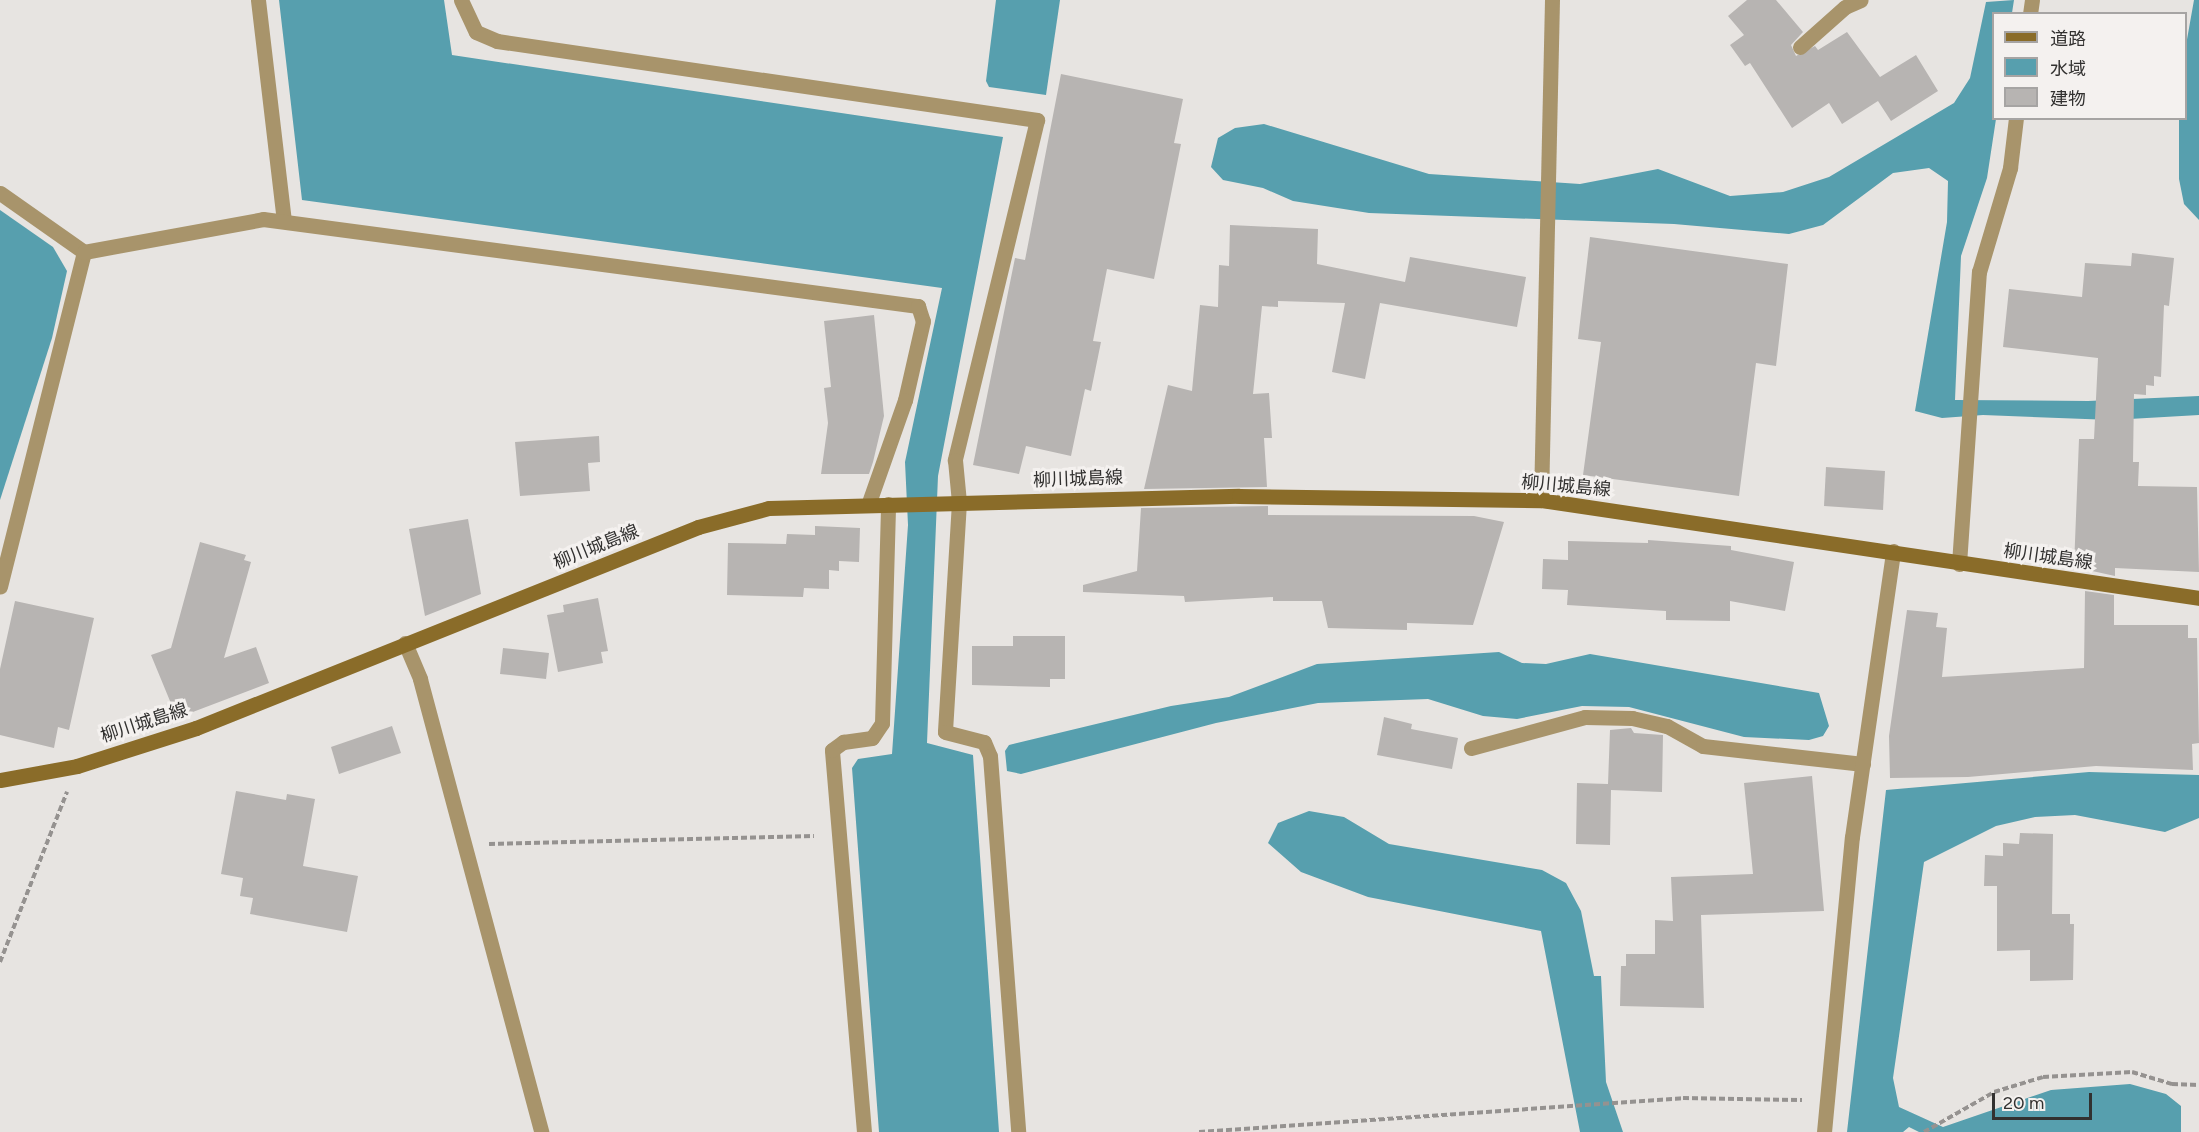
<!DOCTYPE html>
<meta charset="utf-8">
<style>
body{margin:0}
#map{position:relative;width:2199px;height:1132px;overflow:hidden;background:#e7e4e1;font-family:Figtree,"Noto Sans JP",sans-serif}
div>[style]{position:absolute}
.water>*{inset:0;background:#579fae}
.building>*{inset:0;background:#b7b4b2}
.path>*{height:4px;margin-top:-2px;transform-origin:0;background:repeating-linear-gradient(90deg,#959290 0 6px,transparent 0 9px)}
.service>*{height:15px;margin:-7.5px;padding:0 7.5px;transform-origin:7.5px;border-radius:7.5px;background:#a8946b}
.minor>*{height:15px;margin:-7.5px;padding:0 7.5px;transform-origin:7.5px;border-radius:7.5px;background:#a8946b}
.secondary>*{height:15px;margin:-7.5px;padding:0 7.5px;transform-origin:7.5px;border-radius:7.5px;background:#8a6c29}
span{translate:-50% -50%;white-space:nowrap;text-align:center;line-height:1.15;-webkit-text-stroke:6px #f4f1ef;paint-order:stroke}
.street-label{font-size:18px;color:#323130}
.legend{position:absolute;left:1992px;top:12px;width:195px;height:108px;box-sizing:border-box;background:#f4f1ef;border:2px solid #a6a4a3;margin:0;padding:8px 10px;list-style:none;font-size:18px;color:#323130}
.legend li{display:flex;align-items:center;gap:12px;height:30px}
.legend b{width:30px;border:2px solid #a6a4a3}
.scale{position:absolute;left:1992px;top:1093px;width:100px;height:27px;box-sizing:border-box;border:3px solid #323130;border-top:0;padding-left:8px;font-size:18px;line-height:21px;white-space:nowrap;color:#323130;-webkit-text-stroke:4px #f4f1ef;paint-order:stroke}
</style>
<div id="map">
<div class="water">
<i style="clip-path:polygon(279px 0,444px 0,452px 55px,1003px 137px,938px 476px,927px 743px,973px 755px,999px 1132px,879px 1132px,852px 768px,858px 759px,892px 754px,908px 525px,905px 462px,942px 288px,302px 200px)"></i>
<i style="clip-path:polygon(996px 0,1060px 0,1046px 95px,989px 87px,986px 81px)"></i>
<i style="clip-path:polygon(2014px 0,2012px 13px,1994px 14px,1996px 119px,1987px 178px,1961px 256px,1955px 400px,2088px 401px,2199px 396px,2199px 415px,2112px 420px,1983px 415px,1942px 418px,1915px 411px,1947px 222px,1948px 181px,1929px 168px,1893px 173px,1823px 225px,1789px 234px,1674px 224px,1369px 213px,1293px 201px,1263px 188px,1223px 180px,1211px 167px,1218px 138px,1235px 128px,1264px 124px,1429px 174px,1580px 184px,1658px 169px,1730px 196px,1783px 192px,1829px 177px,1954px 103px,1970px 78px,1986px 2px)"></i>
<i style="clip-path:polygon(2194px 0,2199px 0,2199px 220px,2184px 204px,2179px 179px,2179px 119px,2186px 118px,2186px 45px)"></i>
<i style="clip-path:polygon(0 210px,53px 247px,67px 271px,52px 338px,0 500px)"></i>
<i style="clip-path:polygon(1499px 652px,1522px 663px,1546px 664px,1590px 654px,1819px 693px,1829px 726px,1823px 736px,1809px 740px,1744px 737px,1629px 707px,1582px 706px,1517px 719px,1483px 716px,1428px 699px,1318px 703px,1216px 723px,1021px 774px,1007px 771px,1005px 751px,1009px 745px,1171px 706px,1229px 697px,1317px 664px)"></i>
<i style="clip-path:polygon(2089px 772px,2199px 775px,2199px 818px,2165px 832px,2075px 815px,2035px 817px,1996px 826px,1924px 862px,1893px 1078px,1899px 1107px,1943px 1127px,2051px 1090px,2130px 1084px,2166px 1094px,2181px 1106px,2181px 1132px,1919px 1132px,1909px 1127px,1903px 1132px,1847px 1132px,1886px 790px)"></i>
<i style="clip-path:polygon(1309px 811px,1344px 817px,1389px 844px,1542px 870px,1566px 883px,1581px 911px,1594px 976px,1601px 976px,1606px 1082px,1623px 1132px,1580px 1132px,1541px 931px,1368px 897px,1301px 872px,1268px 843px,1278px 823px)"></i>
</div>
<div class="building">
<i style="clip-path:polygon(1747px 0,1776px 0,1803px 32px,1791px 45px,1796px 56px,1815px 46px,1818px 50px,1847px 32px,1880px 77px,1916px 55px,1938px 91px,1891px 121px,1878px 101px,1842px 124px,1829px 103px,1792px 128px,1750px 63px,1745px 66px,1730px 45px,1744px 35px,1728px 16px)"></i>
<i style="clip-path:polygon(1061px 74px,1183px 99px,1174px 143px,1181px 144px,1154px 279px,1107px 269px,1093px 341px,1101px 342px,1091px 391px,1085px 389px,1071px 456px,1026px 446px,1019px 474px,973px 465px,1015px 258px,1025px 260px)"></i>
<i style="clip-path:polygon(1230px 225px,1318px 229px,1317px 264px,1405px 282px,1410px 257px,1526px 277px,1517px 327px,1380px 303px,1365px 379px,1332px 372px,1345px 303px,1278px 301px,1278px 307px,1262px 306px,1253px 394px,1269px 393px,1272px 438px,1264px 438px,1267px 487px,1144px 489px,1168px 385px,1192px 391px,1200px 305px,1218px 307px,1219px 265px,1229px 266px)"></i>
<i style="clip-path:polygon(1590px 237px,1788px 264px,1776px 366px,1756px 363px,1739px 496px,1583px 475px,1601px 342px,1578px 339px)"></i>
<i style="clip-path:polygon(2132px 253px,2174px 258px,2169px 306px,2164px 305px,2161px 377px,2154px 376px,2154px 386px,2146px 385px,2146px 395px,2134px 394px,2133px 462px,2139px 462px,2138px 486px,2197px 487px,2199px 572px,2115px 568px,2115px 576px,2074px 567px,2079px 439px,2094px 439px,2098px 358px,2003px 347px,2009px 289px,2082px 297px,2085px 263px,2131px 266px)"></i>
<i style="clip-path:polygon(874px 315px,884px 416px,873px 462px,869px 474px,821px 474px,828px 423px,824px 388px,831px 387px,824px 321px)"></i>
<i style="clip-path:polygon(599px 436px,600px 462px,588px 463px,590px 491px,520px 496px,515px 442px)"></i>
<i style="clip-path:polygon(1826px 467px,1885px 471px,1883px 510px,1824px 506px)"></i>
<i style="clip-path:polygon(1268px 506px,1268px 515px,1474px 516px,1504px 522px,1473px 625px,1407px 623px,1407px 630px,1328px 628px,1322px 601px,1273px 601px,1273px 597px,1185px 602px,1184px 596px,1083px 592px,1083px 585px,1137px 571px,1141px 508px)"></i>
<i style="clip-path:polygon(468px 519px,481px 594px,425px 616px,409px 529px)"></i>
<i style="clip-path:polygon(815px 526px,860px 528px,859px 562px,839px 561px,839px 571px,829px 570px,829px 589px,804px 588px,803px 597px,727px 595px,728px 543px,786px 544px,787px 534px,815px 535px)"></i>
<i style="clip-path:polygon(1648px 540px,1731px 546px,1731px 550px,1794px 562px,1785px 611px,1730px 601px,1730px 621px,1666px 620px,1666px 611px,1567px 605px,1568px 590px,1542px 589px,1543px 559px,1568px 560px,1568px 541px,1648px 543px)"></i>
<i style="clip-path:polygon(200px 542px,246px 555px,244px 560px,251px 562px,224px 658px,256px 647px,269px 683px,177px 718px,151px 655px,171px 648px)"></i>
<i style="clip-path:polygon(2085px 591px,2114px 595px,2114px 625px,2188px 625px,2188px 638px,2197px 638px,2199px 743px,2192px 744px,2193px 770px,2096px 766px,1968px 777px,1890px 778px,1889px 736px,1907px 610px,1938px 613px,1936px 627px,1947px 628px,1942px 677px,2084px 668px)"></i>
<i style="clip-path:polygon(598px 598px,608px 651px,601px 652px,603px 663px,558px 672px,547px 615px,564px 612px,563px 605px)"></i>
<i style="clip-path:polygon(15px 601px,94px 618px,69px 730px,58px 727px,54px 748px,0 735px,0 669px)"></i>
<i style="clip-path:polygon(1013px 636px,1065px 636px,1065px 679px,1050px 679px,1050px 687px,972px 685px,972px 646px,1013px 646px)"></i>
<i style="clip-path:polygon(503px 648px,549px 653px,546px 679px,500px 674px)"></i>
<i style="clip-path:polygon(1384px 717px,1412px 724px,1411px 729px,1458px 738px,1452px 769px,1377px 755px)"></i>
<i style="clip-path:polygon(392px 726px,401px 753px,339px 774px,331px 747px)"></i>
<i style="clip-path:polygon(1631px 728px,1634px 733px,1663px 735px,1662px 792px,1611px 790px,1610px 845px,1576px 844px,1577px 783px,1608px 784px,1610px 730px)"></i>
<i style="clip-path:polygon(1812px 776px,1824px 911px,1701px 915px,1704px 1008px,1620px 1006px,1621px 966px,1626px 966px,1626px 954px,1655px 954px,1655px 920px,1673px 921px,1671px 877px,1753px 874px,1744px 783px)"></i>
<i style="clip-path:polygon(236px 791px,286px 800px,287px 794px,315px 799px,303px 866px,358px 876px,347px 932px,250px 914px,253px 898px,240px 896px,243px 878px,221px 874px)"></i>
<i style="clip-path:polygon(2020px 833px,2053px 834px,2052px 914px,2070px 914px,2070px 924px,2074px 924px,2073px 980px,2030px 981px,2030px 950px,1997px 951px,1997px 886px,1984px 886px,1985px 855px,2003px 856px,2003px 843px,2019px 844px)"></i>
</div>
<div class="path">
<i style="left:489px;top:844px;width:325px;rotate:-1.4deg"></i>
<i style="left:0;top:962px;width:183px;rotate:-68.5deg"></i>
<i style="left:1199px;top:1132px;width:485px;rotate:-4deg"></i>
<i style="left:1683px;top:1098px;width:119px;rotate:1deg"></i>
<i style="left:1924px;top:1132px;width:81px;rotate:-29.7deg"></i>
<i style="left:1994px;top:1092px;width:51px;rotate:-17deg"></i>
<i style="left:2043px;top:1077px;width:89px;rotate:-3.2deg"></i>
<i style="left:2132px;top:1072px;width:42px;rotate:16.7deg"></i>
<i style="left:2172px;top:1084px;width:27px;rotate:2deg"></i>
</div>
<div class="service">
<i style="left:1800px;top:47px;width:60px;rotate:-41.6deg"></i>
<i style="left:1845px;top:7px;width:17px;rotate:-24deg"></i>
<i style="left:1471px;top:748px;width:118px;rotate:-15.2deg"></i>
<i style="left:1585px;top:717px;width:47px;rotate:1.2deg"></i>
<i style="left:1632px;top:718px;width:36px;rotate:13deg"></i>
<i style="left:1667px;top:726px;width:41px;rotate:29.1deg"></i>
<i style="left:1703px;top:746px;width:161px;rotate:6.4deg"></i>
</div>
<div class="minor">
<i style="left:258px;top:0;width:222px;rotate:83.3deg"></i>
<i style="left:461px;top:0;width:35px;rotate:65deg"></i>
<i style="left:476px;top:32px;width:23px;rotate:23deg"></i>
<i style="left:497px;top:41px;width:546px;rotate:8.32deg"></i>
<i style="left:1037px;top:120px;width:350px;rotate:103.6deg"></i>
<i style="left:955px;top:460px;width:42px;rotate:84.6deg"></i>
<i style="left:959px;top:502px;width:230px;rotate:93.5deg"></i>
<i style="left:945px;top:732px;width:40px;rotate:14.4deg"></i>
<i style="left:984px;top:742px;width:15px;rotate:67deg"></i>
<i style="left:990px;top:756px;width:377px;rotate:85.7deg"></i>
<i style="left:2030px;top:14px;width:14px;rotate:-82deg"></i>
<i style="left:0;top:193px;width:103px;rotate:35.1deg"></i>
<i style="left:84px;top:252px;width:345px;rotate:104.1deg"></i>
<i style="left:84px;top:252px;width:182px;rotate:-10.4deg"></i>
<i style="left:263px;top:219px;width:661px;rotate:7.57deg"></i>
<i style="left:918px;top:306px;width:16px;rotate:72deg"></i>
<i style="left:923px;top:321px;width:81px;rotate:102.8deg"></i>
<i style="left:905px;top:400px;width:111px;rotate:109.4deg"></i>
<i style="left:1541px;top:500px;width:500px;rotate:-88.74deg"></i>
<i style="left:1959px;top:564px;width:293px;rotate:-86.1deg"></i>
<i style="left:1979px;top:272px;width:109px;rotate:-73.4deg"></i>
<i style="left:2010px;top:168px;width:50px;rotate:-83.2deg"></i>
<i style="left:405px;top:643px;width:39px;rotate:67deg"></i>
<i style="left:420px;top:679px;width:469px;rotate:75deg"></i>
<i style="left:864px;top:1132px;width:383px;rotate:-94.8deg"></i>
<i style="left:832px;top:750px;width:14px;rotate:-36deg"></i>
<i style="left:843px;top:742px;width:29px;rotate:-8deg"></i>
<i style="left:872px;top:738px;width:18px;rotate:-56deg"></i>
<i style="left:882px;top:723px;width:219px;rotate:-88.4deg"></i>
<i style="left:1824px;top:1132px;width:296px;rotate:-84.6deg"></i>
<i style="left:1852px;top:837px;width:289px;rotate:-81.8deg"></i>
</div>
<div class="secondary">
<i style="left:0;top:780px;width:78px;rotate:-10.3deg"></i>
<i style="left:77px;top:766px;width:125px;rotate:-17.7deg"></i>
<i style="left:196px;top:728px;width:541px;rotate:-21.82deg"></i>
<i style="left:698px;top:527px;width:73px;rotate:-15deg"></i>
<i style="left:769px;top:508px;width:470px;rotate:-1.5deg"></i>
<i style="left:1239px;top:496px;width:302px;rotate:0.8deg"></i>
<i style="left:1541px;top:500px;width:665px;rotate:8.47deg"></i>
</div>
<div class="street-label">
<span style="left:1078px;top:479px;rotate:-2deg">柳川城島線</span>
<span style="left:1566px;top:486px;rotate:5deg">柳川城島線</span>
<span style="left:596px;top:547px;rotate:-22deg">柳川城島線</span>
<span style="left:2048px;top:557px;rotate:8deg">柳川城島線</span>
<span style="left:144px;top:723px;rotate:-18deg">柳川城島線</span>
</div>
<ul class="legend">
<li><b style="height:8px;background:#8a6c29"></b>道路</li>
<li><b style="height:16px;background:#579fae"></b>水域</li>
<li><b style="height:16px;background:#b7b4b2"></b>建物</li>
</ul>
<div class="scale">20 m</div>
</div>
